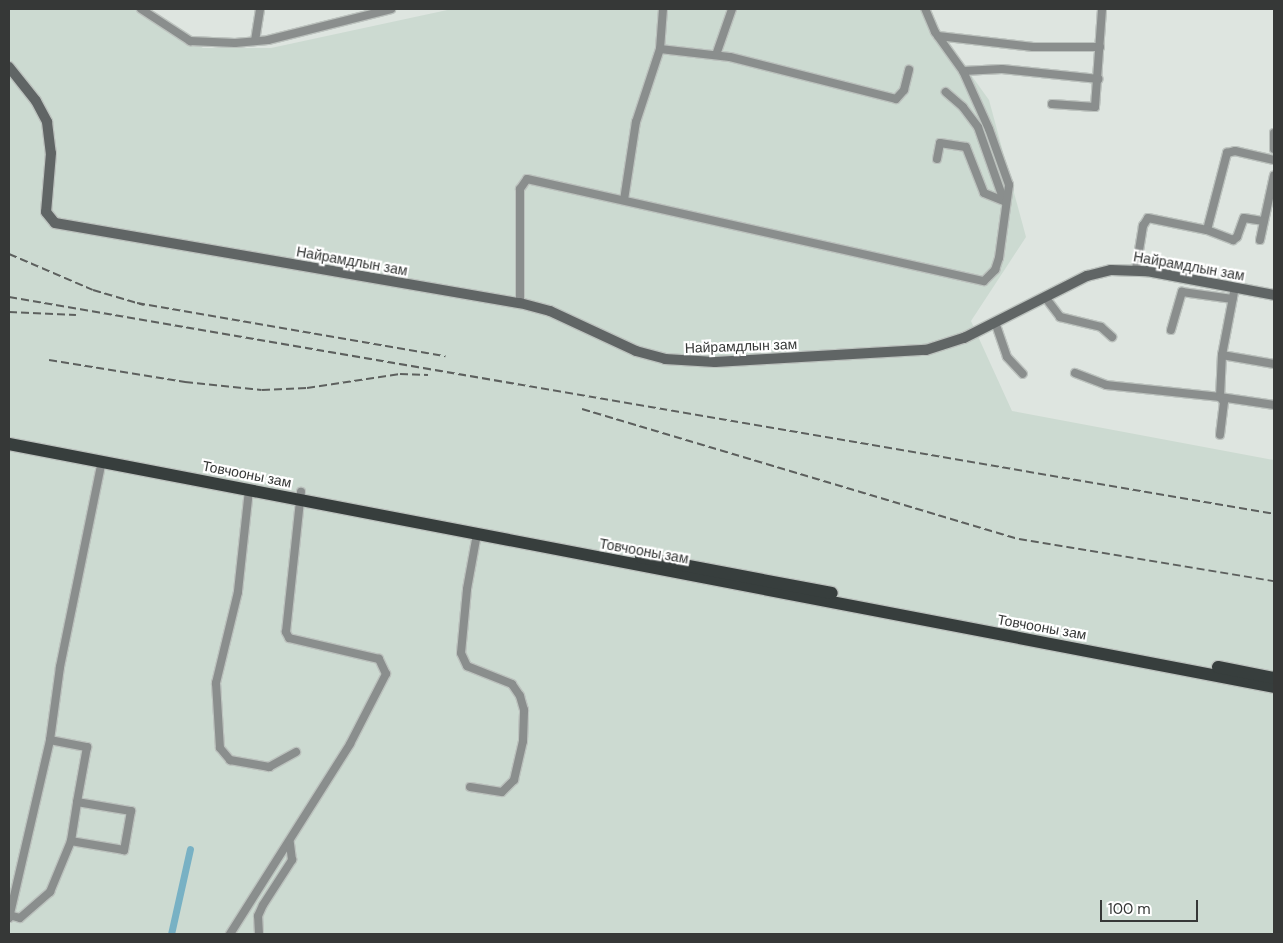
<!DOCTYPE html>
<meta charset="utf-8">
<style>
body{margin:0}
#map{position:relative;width:1283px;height:943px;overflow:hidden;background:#dee5e0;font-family:"DM Sans",sans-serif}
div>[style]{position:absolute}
.built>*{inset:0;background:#ccdad1}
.canal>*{height:7px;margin:-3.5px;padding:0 3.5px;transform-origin:3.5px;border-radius:3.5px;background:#78b1c4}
.roads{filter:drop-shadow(1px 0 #bcc2be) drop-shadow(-1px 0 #bcc2be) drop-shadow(0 1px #bcc2be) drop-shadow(0 -1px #bcc2be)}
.minor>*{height:8px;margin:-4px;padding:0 4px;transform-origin:4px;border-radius:4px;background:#8a8e8d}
.secondary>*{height:10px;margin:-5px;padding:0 5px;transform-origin:5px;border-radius:5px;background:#606565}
.trunk>*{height:12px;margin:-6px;padding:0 6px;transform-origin:6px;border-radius:6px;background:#373e3d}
.rail>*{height:2px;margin-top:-1px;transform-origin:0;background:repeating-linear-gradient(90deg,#5d605e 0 8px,transparent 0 12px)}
span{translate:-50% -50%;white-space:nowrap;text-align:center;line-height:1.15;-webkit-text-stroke:4.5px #fff;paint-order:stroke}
.street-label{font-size:14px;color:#363837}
.frame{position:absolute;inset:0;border:10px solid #363837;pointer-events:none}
.scale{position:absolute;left:1100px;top:900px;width:98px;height:22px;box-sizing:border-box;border:2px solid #363837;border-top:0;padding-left:6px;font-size:15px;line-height:18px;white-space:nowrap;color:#363837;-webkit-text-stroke:4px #fff;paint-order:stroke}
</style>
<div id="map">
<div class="built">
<i style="clip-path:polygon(9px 9px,135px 9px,203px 48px,271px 48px,452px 9px,928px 9px,938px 29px,989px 100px,1026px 237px,971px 321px,1012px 411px,1274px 460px,1274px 934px,9px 934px)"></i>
</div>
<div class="canal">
<i style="left:171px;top:934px;width:87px;rotate:-77.4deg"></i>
</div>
<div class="roads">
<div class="minor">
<i style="left:141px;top:9px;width:59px;rotate:33.1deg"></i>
<i style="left:190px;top:41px;width:45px;rotate:2.5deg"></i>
<i style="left:235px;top:43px;width:33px;rotate:-5deg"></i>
<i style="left:268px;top:40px;width:127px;rotate:-14.1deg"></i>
<i style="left:663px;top:9px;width:40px;rotate:94.3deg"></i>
<i style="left:660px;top:49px;width:70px;rotate:6.5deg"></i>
<i style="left:730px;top:57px;width:171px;rotate:14.2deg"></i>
<i style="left:896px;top:99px;width:12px;rotate:-48deg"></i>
<i style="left:904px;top:90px;width:21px;rotate:-76deg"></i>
<i style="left:938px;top:36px;width:96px;rotate:6.6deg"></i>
<i style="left:1033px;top:47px;width:67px"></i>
<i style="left:255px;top:41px;width:32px;rotate:-81deg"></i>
<i style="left:716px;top:55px;width:49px;rotate:-70.8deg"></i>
<i style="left:963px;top:71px;width:39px;rotate:-3deg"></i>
<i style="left:1002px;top:69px;width:97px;rotate:5.9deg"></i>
<i style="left:1052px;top:104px;width:43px;rotate:4deg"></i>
<i style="left:1095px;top:107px;width:98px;rotate:-85.9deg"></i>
<i style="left:1274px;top:133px;width:16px;rotate:90deg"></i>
<i style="left:937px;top:159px;width:16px;rotate:-79deg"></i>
<i style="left:940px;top:143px;width:26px;rotate:9deg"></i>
<i style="left:966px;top:147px;width:49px;rotate:68.6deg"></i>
<i style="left:984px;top:193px;width:22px;rotate:22deg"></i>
<i style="left:1004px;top:201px;width:78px;rotate:-109.4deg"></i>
<i style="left:978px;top:127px;width:25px;rotate:-127deg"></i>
<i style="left:963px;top:107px;width:23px;rotate:-139deg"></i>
<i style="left:624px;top:200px;width:79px;rotate:-81.3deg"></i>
<i style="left:636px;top:122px;width:77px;rotate:-71.8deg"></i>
<i style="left:1207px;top:230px;width:80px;rotate:-75.4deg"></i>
<i style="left:1227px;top:153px;width:8px;rotate:-14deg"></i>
<i style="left:1235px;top:151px;width:40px;rotate:13deg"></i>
<i style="left:1260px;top:240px;width:66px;rotate:-77.8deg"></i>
<i style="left:1136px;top:269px;width:44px;rotate:-80.8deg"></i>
<i style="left:1143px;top:226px;width:9px;rotate:-58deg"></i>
<i style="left:1148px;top:218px;width:60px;rotate:11.5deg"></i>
<i style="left:1207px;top:230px;width:28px;rotate:21deg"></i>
<i style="left:1233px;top:240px;width:5px;rotate:-37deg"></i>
<i style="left:1237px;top:237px;width:20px;rotate:-70deg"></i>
<i style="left:1244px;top:218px;width:20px;rotate:9deg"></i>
<i style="left:1045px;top:297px;width:25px;rotate:53deg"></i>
<i style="left:1060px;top:317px;width:42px;rotate:13.7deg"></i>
<i style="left:1101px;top:327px;width:15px;rotate:42deg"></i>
<i style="left:520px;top:303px;width:114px;rotate:-90deg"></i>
<i style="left:520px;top:189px;width:12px;rotate:-55deg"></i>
<i style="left:527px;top:179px;width:468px;rotate:12.6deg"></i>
<i style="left:984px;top:281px;width:16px;rotate:-45deg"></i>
<i style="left:995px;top:270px;width:13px;rotate:-72deg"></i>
<i style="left:999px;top:258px;width:74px;rotate:-82.2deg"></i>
<i style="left:1009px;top:185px;width:59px;rotate:-109.7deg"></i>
<i style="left:989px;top:129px;width:64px;rotate:-114.1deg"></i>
<i style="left:963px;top:71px;width:48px;rotate:-125.7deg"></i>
<i style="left:935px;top:32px;width:25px;rotate:-113deg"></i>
<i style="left:995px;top:322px;width:37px;rotate:71deg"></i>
<i style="left:1007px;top:357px;width:23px;rotate:47deg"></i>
<i style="left:1171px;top:330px;width:40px;rotate:-74deg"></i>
<i style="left:1182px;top:292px;width:51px;rotate:7.8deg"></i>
<i style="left:1222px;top:355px;width:53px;rotate:9.8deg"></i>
<i style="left:1075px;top:373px;width:33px;rotate:21deg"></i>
<i style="left:1106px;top:385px;width:115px;rotate:6deg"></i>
<i style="left:1220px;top:397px;width:42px;rotate:-87.3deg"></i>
<i style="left:1222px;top:355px;width:69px;rotate:-79.2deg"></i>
<i style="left:1220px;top:397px;width:55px;rotate:8.4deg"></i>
<i style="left:1220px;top:397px;width:6px;rotate:51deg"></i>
<i style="left:1224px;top:402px;width:33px;rotate:97deg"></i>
<i style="left:249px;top:490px;width:103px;rotate:96.2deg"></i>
<i style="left:238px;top:592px;width:94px;rotate:103.6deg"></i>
<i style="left:216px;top:683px;width:65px;rotate:86.5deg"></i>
<i style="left:220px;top:748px;width:16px;rotate:50deg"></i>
<i style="left:230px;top:760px;width:40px;rotate:10deg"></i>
<i style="left:269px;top:767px;width:31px;rotate:-29deg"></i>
<i style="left:50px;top:740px;width:38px;rotate:11deg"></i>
<i style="left:87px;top:747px;width:56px;rotate:100.3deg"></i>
<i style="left:77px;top:802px;width:55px;rotate:9.5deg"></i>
<i style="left:131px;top:811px;width:40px;rotate:100deg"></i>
<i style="left:124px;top:850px;width:54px;rotate:-170.4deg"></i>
<i style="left:71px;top:841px;width:39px;rotate:-81deg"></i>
<i style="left:470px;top:787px;width:32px;rotate:9deg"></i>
<i style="left:502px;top:792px;width:17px;rotate:-45deg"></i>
<i style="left:514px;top:780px;width:40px;rotate:-77deg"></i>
<i style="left:523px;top:741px;width:31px;rotate:-88deg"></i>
<i style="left:524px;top:710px;width:15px;rotate:-106deg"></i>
<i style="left:520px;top:696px;width:14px;rotate:-124deg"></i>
<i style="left:512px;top:684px;width:48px;rotate:-158.2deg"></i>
<i style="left:467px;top:666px;width:14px;rotate:-115deg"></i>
<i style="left:461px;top:653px;width:64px;rotate:-84.6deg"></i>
<i style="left:467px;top:589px;width:56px;rotate:-79.7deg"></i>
<i style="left:9px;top:915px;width:11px;rotate:15deg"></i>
<i style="left:20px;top:918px;width:40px;rotate:-41deg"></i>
<i style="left:50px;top:892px;width:55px;rotate:-67.6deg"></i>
<i style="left:9px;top:918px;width:183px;rotate:-77deg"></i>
<i style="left:50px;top:740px;width:74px;rotate:-82.2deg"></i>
<i style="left:60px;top:667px;width:210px;rotate:-78.5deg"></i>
<i style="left:230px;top:934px;width:225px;rotate:-57.7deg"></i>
<i style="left:350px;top:744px;width:79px;rotate:-62.8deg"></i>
<i style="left:386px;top:674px;width:17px;rotate:-115deg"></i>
<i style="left:379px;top:659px;width:92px;rotate:-166.9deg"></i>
<i style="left:289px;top:638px;width:7px;rotate:-117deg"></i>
<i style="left:286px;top:632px;width:141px;rotate:-83.9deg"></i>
<i style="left:259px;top:934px;width:18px;rotate:-93deg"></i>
<i style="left:258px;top:916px;width:12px;rotate:-66deg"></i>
<i style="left:263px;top:905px;width:54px;rotate:-57.2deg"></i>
<i style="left:292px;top:860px;width:17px;rotate:-97deg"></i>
</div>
<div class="secondary">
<i style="left:9px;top:67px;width:43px;rotate:51.5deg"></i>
<i style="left:36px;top:101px;width:24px;rotate:62deg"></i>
<i style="left:47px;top:122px;width:31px;rotate:83deg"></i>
<i style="left:51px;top:153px;width:59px;rotate:94.8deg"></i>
<i style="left:46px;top:212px;width:14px;rotate:51deg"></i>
<i style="left:55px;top:223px;width:472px;rotate:9.8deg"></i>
<i style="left:520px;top:303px;width:31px;rotate:15deg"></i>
<i style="left:550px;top:311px;width:95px;rotate:24.9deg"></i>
<i style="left:636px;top:351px;width:30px;rotate:15deg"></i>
<i style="left:665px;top:359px;width:50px;rotate:3.4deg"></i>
<i style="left:715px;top:362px;width:211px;rotate:-3.3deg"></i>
<i style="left:926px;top:350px;width:40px;rotate:-18deg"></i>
<i style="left:964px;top:338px;width:138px;rotate:-26.8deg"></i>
<i style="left:1087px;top:276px;width:25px;rotate:-14deg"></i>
<i style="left:1111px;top:270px;width:36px;rotate:2deg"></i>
<i style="left:1147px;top:271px;width:129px;rotate:10.7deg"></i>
</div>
<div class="trunk">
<i style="left:9px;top:444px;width:1288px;rotate:10.87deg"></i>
<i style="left:641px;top:557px;width:194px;rotate:10.7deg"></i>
<i style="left:1218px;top:667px;width:57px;rotate:11.1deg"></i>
</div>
</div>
<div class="rail">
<i style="left:9px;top:254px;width:91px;rotate:23.2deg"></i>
<i style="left:93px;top:290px;width:53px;rotate:16.4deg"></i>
<i style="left:9px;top:297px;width:1283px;rotate:9.73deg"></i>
<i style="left:137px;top:303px;width:313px;rotate:9.8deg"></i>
<i style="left:9px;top:312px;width:67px;rotate:2.6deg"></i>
<i style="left:49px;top:360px;width:138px;rotate:9.2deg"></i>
<i style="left:185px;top:382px;width:77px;rotate:5.9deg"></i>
<i style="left:262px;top:390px;width:45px;rotate:-2.5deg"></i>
<i style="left:307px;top:388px;width:94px;rotate:-8.6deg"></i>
<i style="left:400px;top:374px;width:28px;rotate:2deg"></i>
<i style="left:582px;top:409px;width:456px;rotate:16.6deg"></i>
<i style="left:1019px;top:539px;width:258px;rotate:9.4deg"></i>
</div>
<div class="street-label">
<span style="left:352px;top:261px;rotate:10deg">Найрамдлын зам</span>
<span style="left:1189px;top:266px;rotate:10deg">Найрамдлын зам</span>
<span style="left:741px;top:346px;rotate:-2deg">Найрамдлын зам</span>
<span style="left:247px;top:474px;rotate:11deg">Товчооны зам</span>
<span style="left:644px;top:551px;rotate:10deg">Товчооны зам</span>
<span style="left:1042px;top:627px;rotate:10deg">Товчооны зам</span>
</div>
<div class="frame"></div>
<div class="scale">100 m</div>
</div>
